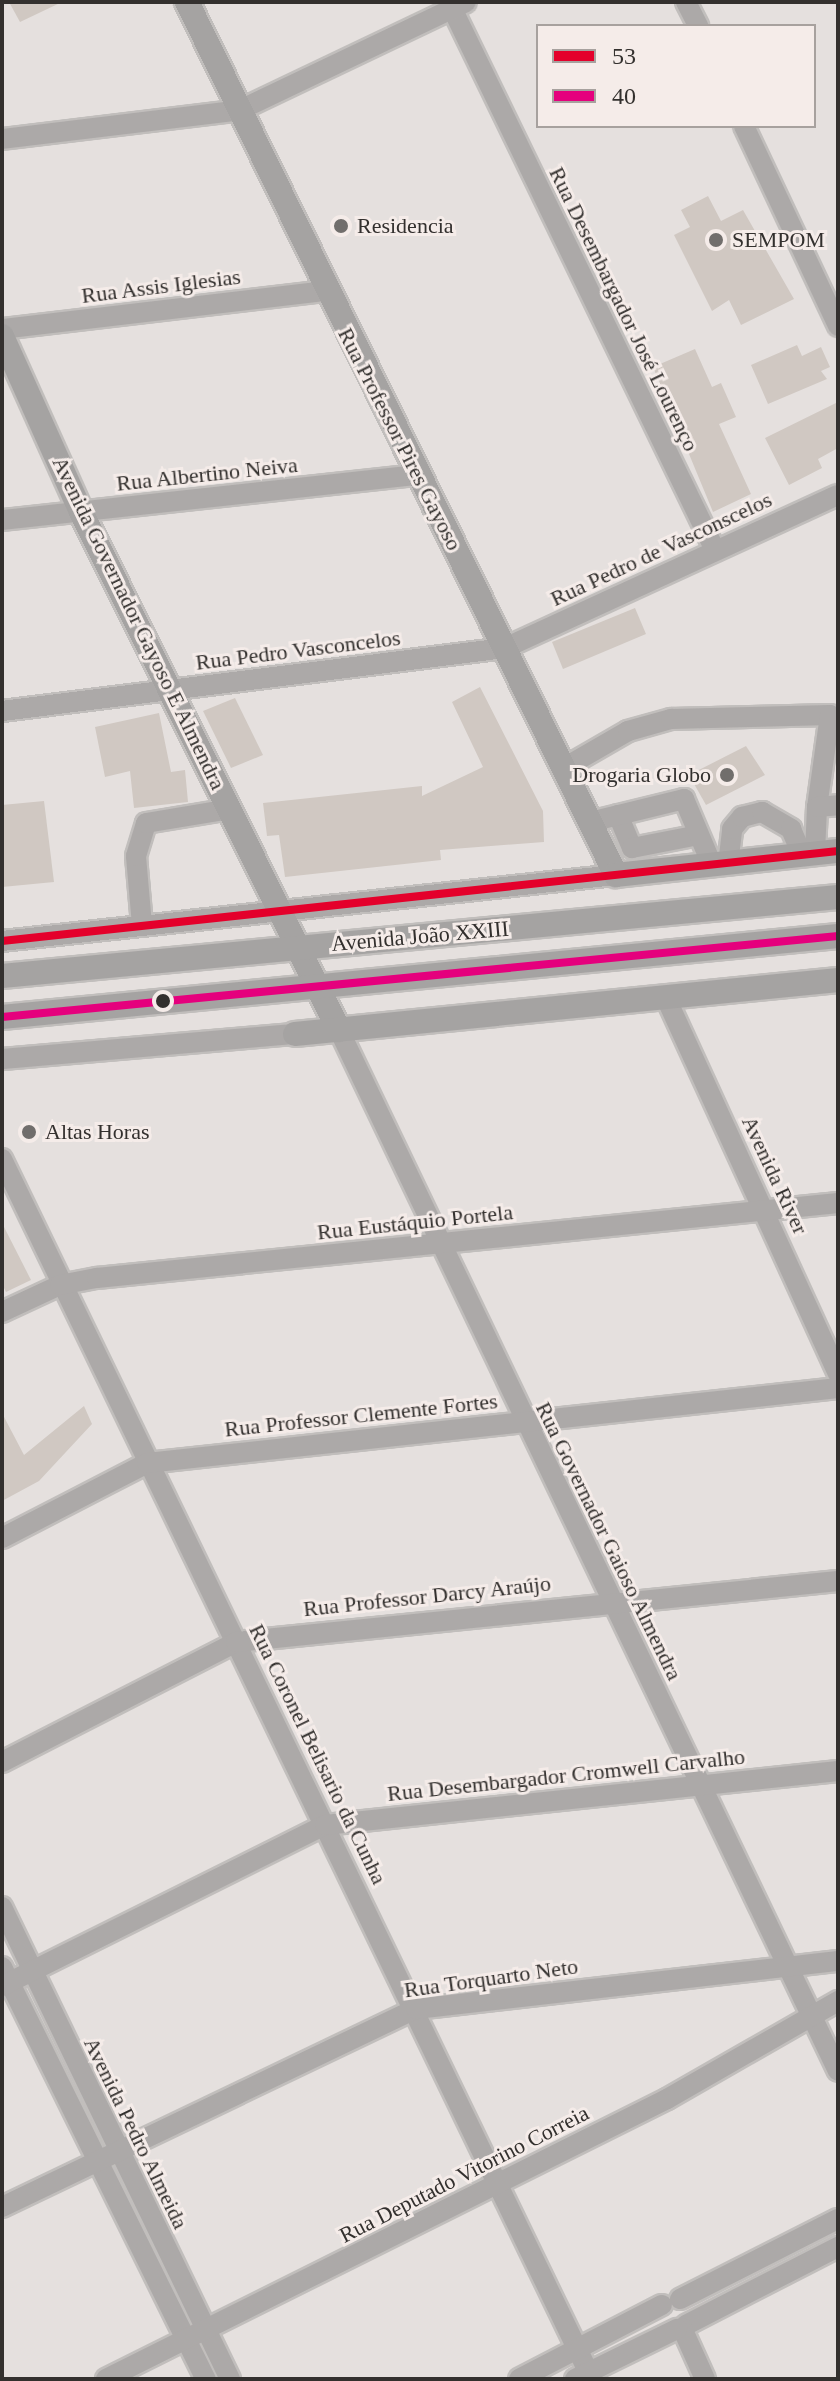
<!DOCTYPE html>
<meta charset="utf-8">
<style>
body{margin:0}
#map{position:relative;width:840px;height:2381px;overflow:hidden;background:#e5e0de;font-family:Georgia,serif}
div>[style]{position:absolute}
.building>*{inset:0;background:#d0c8c2}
.roads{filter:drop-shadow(2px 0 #c1bebc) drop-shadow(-2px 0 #c1bebc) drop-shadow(0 2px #c1bebc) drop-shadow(0 -2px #c1bebc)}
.minor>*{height:20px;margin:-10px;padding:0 10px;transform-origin:10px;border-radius:10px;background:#aca9a8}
.major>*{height:24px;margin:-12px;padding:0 12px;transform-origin:12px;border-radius:12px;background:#a5a3a2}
.bus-1>*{height:8px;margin:-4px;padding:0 4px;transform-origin:4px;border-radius:4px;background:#e4002b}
.bus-2>*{height:8px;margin:-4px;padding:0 4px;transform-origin:4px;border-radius:4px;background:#e5007d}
.dots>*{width:22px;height:22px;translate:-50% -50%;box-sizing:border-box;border:4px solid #f5ece9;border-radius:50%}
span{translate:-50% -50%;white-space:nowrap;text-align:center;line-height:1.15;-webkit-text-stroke:6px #f5ece9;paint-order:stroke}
.poi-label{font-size:22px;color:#33302e}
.left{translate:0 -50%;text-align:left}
.right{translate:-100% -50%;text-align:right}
.street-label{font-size:22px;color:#33302e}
.frame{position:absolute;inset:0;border:4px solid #33302e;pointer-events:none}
.legend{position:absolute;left:536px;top:24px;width:280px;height:104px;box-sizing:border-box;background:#f5ece9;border:2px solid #a7a19e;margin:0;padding:10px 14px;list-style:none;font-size:24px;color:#33302e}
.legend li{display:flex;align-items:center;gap:16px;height:40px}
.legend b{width:40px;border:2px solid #a7a19e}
</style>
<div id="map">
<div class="building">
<i style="clip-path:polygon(9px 2px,62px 2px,20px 22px)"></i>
<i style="clip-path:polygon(708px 196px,721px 221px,743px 210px,794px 299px,741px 325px,729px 300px,712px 311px,674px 235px,690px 227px,681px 210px)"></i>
<i style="clip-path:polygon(797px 345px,802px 356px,821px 347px,830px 367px,821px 371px,827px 379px,768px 404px,751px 365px)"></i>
<i style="clip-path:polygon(695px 349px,712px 387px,721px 383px,736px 417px,719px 424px,751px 494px,713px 512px,653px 367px)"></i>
<i style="clip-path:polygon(838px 402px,838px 448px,818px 459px,822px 468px,789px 485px,765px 438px)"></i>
<i style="clip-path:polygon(635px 608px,646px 634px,563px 669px,552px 642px)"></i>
<i style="clip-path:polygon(480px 687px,543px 811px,544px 842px,440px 850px,441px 860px,285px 877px,279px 835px,267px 836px,263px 803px,422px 786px,422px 796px,483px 767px,452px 702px)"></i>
<i style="clip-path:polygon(235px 698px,263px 755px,231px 768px,203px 711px)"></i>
<i style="clip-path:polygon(159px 713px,171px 772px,185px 770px,188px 802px,134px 808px,130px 771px,105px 777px,95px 727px)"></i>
<i style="clip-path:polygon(746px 746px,765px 775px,706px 805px,689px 775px)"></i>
<i style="clip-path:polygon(44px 801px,54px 882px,2px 887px,2px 805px)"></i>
<i style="clip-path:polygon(2px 1223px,31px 1280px,6px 1292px,2px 1284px)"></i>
<i style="clip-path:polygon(84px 1406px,92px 1424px,39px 1481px,2px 1501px,2px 1413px,24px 1455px)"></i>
</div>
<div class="roads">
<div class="minor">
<i style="left:449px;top:2px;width:609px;rotate:64.11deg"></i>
<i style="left:686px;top:2px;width:27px;rotate:63deg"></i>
<i style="left:744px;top:126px;width:221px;rotate:64.8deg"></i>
<i style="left:2px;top:139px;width:240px;rotate:-6.9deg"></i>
<i style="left:240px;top:110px;width:250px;rotate:-25.5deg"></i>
<i style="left:2px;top:329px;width:325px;rotate:-6.7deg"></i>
<i style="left:2px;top:520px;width:417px;rotate:-6.2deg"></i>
<i style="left:2px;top:711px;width:507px;rotate:-7.14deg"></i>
<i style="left:505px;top:648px;width:366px;rotate:-24.7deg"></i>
<i style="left:564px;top:768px;width:74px;rotate:-30deg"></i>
<i style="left:628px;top:731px;width:45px;rotate:-15.6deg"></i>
<i style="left:671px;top:719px;width:159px;rotate:-1.4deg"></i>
<i style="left:830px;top:715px;width:93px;rotate:98deg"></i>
<i style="left:618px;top:815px;width:36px;rotate:67deg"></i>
<i style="left:632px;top:848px;width:68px;rotate:-11deg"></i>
<i style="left:590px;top:822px;width:97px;rotate:-13.7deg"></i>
<i style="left:684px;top:799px;width:72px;rotate:67deg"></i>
<i style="left:815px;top:853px;width:46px;rotate:-87.5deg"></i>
<i style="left:817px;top:807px;width:21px;rotate:-5deg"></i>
<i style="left:728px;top:864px;width:35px;rotate:-83deg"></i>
<i style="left:732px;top:829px;width:16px;rotate:-50deg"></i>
<i style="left:742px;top:817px;width:21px;rotate:-14deg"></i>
<i style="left:762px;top:812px;width:34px;rotate:30deg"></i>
<i style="left:791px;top:829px;width:28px;rotate:67deg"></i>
<i style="left:142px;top:925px;width:69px;rotate:-95deg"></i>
<i style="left:136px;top:856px;width:34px;rotate:-73deg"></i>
<i style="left:146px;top:823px;width:86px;rotate:-9.4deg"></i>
<i style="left:2px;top:941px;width:618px;rotate:-6.14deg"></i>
<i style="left:666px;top:998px;width:413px;rotate:65.4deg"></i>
<i style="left:339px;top:1030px;width:1154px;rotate:64.39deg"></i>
<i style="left:2px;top:1059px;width:294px;rotate:-4.9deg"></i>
<i style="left:2px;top:1159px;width:1346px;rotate:64.2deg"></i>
<i style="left:2px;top:1312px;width:64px;rotate:-25deg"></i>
<i style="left:60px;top:1285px;width:38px;rotate:-11deg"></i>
<i style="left:97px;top:1278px;width:745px;rotate:-5.78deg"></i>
<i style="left:2px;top:1538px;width:163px;rotate:-27.3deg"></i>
<i style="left:147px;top:1463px;width:695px;rotate:-6.19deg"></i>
<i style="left:2px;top:1762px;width:263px;rotate:-27.1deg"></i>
<i style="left:236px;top:1642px;width:605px;rotate:-5.79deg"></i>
<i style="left:2px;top:1907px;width:524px;rotate:64.22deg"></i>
<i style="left:2px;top:1967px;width:460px;rotate:63.7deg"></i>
<i style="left:2px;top:1986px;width:361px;rotate:-26.5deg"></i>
<i style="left:325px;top:1825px;width:516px;rotate:-6.01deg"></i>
<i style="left:2px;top:2207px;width:459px;rotate:-25.6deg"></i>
<i style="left:416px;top:2009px;width:425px;rotate:-6.5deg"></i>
<i style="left:680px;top:2299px;width:177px;rotate:-26.9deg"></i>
<i style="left:686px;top:2325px;width:171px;rotate:-27.2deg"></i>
<i style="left:682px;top:2328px;width:56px;rotate:65.7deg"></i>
<i style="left:106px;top:2379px;width:627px;rotate:-26.52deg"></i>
<i style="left:667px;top:2099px;width:197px;rotate:-29.8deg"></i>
<i style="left:519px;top:2379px;width:161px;rotate:-27.4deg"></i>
<i style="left:575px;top:2379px;width:114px;rotate:-26.1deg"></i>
</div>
<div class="major">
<i style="left:187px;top:2px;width:973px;rotate:63.83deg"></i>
<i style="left:616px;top:875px;width:223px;rotate:-6.2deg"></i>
<i style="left:2px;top:336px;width:193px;rotate:65.8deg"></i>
<i style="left:81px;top:512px;width:579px;rotate:63.52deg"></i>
<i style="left:2px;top:976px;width:840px;rotate:-5.4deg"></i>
<i style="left:2px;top:1017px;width:840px;rotate:-5.53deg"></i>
<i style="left:295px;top:1034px;width:546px;rotate:-5.68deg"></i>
</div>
</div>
<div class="bus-1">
<i style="left:2px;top:941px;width:841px;rotate:-6.14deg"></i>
</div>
<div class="bus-2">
<i style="left:2px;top:1017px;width:840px;rotate:-5.53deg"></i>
</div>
<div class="dots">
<i style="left:341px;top:226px;background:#716e6c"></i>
<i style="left:716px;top:240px;background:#716e6c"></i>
<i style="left:727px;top:775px;background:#716e6c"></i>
<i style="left:163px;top:1001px;background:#33302e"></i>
<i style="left:29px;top:1132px;background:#716e6c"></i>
</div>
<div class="poi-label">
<span class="left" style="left:357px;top:226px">Residencia</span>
<span class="left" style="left:732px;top:240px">SEMPOM</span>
<span class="right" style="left:711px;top:775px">Drogaria Globo</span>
<span class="left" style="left:45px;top:1132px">Altas Horas</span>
</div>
<div class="street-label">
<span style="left:161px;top:286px;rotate:-7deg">Rua Assis Iglesias</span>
<span style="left:624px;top:309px;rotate:64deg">Rua Desembargador José Lourenço</span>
<span style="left:400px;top:439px;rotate:63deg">Rua Professor Pires Gayoso</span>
<span style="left:207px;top:474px;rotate:-6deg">Rua Albertino Neiva</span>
<span style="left:661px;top:549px;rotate:-25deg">Rua Pedro de Vasconscelos</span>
<span style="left:139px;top:623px;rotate:64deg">Avenida Governador Gayoso E Almendra</span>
<span style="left:298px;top:650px;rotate:-7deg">Rua Pedro Vasconcelos</span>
<span style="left:420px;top:936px;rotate:-5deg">Avenida João XXIII</span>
<span style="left:775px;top:1175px;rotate:65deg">Avenida River</span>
<span style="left:415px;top:1222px;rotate:-6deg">Rua Eustáquio Portela</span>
<span style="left:361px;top:1415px;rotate:-6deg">Rua Professor Clemente Fortes</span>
<span style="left:609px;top:1541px;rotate:64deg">Rua Governador Gaioso Almendra</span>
<span style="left:427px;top:1596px;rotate:-6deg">Rua Professor Darcy Araújo</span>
<span style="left:318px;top:1754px;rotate:64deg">Rua Coronel Belisario da Cunha</span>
<span style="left:566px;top:1775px;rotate:-6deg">Rua Desembargador Cromwell Carvalho</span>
<span style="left:491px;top:1978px;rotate:-8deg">Rua Torquarto Neto</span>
<span style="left:136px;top:2133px;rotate:64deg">Avenida Pedro Almeida</span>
<span style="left:464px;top:2174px;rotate:-27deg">Rua Deputado Vitorino Correia</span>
</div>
<div class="frame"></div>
<ul class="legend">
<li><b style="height:10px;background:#e4002b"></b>53</li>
<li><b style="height:10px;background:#e5007d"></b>40</li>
</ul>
</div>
